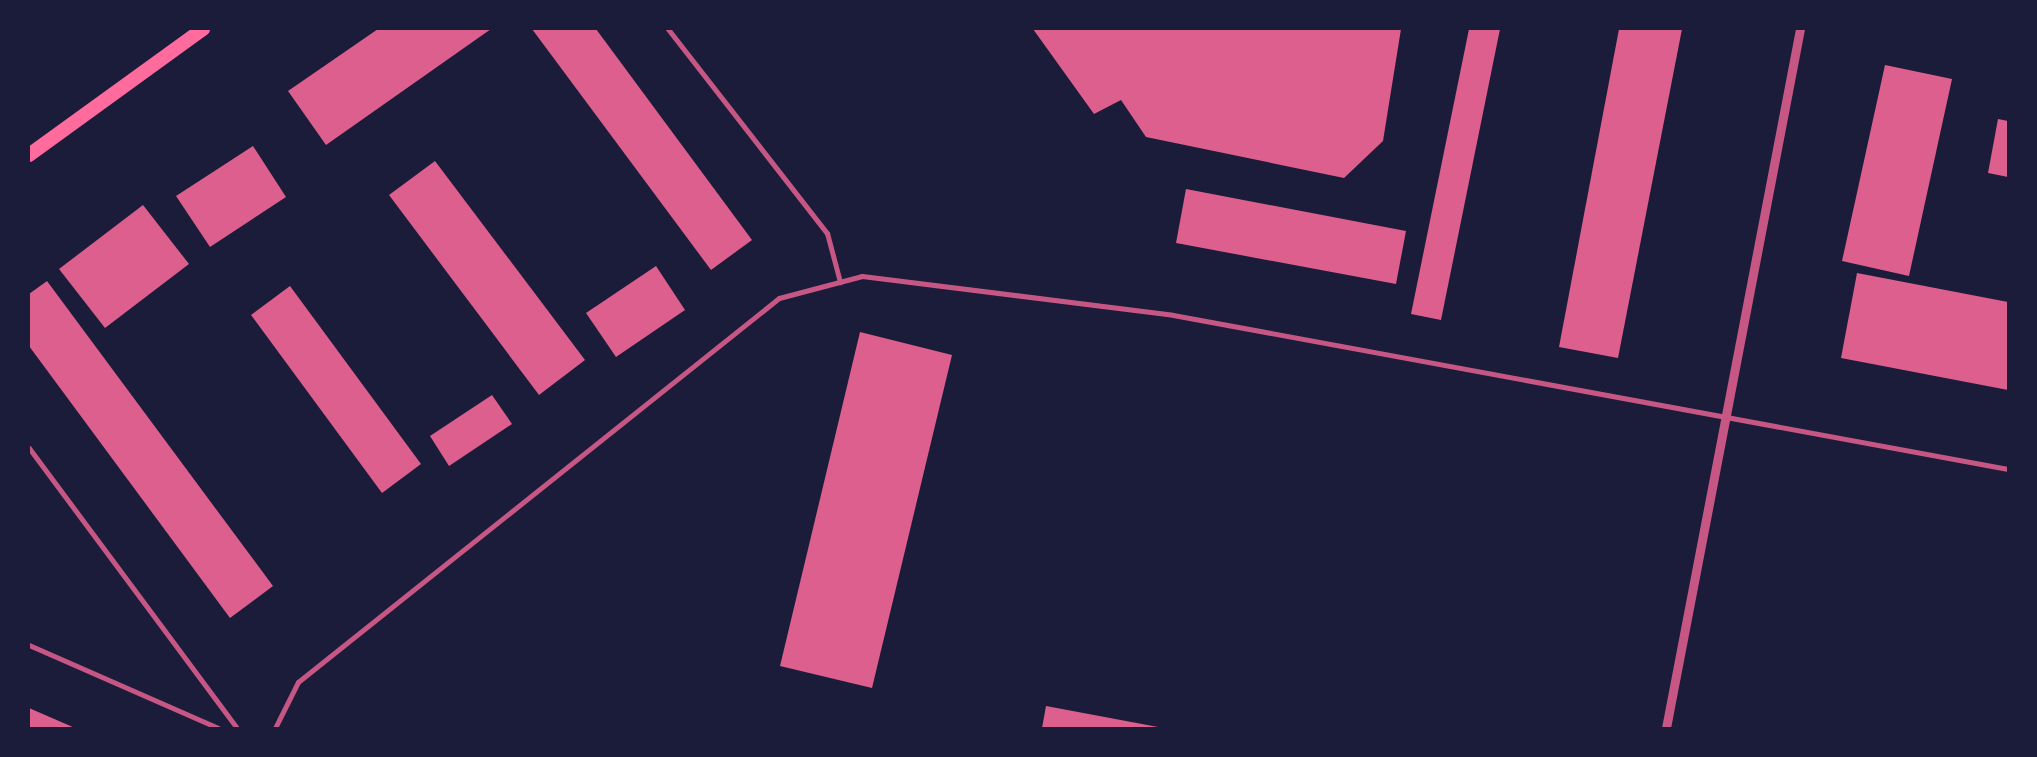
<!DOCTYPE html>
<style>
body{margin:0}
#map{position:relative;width:2037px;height:757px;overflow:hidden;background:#1b1b3a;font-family:"Playfair Display",serif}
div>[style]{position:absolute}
.building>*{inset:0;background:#dd5f8e}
.minor>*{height:5px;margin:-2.5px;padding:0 2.5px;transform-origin:2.5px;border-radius:2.5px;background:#c65784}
.tertiary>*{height:9px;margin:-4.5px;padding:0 4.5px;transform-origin:4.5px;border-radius:4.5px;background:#c65784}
.trunk>*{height:14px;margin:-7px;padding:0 7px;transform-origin:7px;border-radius:7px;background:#ff6b9d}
span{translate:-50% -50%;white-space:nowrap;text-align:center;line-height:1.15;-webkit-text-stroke:4px #1b1b3a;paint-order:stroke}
.frame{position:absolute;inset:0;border:30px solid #1b1b3a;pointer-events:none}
</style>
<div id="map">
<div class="building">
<i style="clip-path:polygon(378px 29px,491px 29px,326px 145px,288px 91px)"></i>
<i style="clip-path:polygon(532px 29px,596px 29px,752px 240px,711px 270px)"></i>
<i style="clip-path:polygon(1033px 29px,1401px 29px,1383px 141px,1344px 178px,1146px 137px,1121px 100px,1094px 114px)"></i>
<i style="clip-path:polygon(1469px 29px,1500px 29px,1441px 320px,1411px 314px)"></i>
<i style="clip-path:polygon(1619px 29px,1682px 29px,1618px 358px,1559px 347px)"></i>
<i style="clip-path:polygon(1885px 65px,1952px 79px,1909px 276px,1842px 261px)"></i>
<i style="clip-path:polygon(1998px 119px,2008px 121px,2008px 177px,1988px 173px)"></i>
<i style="clip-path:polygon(253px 146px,286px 197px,210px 247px,176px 196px)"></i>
<i style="clip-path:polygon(435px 161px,585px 360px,539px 395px,389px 195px)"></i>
<i style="clip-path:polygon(1186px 189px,1406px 231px,1396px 284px,1176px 243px)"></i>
<i style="clip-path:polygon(143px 205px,189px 264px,105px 328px,59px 269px)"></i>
<i style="clip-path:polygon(656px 266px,685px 310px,616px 357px,586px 313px)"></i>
<i style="clip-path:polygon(1857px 273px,2008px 302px,2008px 390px,1841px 358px)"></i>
<i style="clip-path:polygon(47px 281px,273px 586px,230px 618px,29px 346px,29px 294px)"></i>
<i style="clip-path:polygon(290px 286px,421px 464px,382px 493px,251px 315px)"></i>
<i style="clip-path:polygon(860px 332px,952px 355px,872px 688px,780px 666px)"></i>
<i style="clip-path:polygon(492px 395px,512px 424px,449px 466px,430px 436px)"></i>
<i style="clip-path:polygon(1046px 706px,1158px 727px,1158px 728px,1042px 728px)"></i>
<i style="clip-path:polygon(29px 708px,75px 728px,29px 728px)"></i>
</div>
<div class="minor">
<i style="left:668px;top:29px;width:259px;rotate:52.1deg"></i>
<i style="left:827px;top:233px;width:51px;rotate:75.1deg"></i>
<i style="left:29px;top:448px;width:349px;rotate:53.4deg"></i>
<i style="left:29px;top:645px;width:206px;rotate:23.7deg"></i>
<i style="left:275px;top:728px;width:51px;rotate:-63.4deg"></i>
<i style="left:298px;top:682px;width:615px;rotate:-38.6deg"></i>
<i style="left:779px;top:298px;width:86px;rotate:-14.8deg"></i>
<i style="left:862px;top:276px;width:313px;rotate:7.1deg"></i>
<i style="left:1173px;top:315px;width:849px;rotate:10.45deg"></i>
</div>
<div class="tertiary">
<i style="left:1666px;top:728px;width:712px;rotate:-79.15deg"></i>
</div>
<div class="trunk">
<i style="left:29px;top:155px;width:215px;rotate:-35.9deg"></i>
</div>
<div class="frame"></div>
</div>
